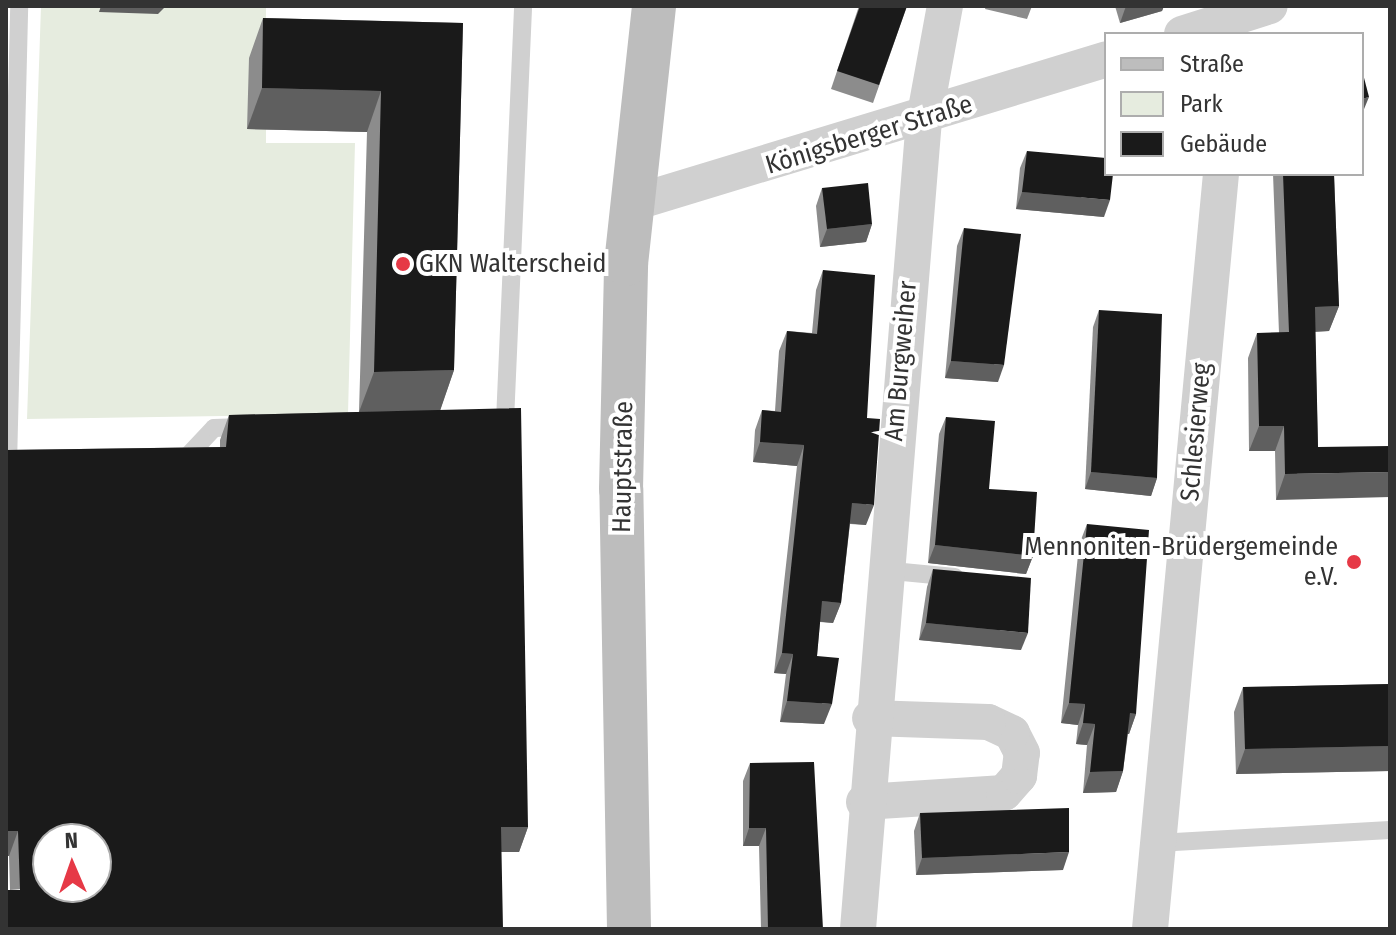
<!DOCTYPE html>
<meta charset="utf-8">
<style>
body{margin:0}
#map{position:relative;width:1396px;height:935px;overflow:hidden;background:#fff;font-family:"Fira Sans Condensed",sans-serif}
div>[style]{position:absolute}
.green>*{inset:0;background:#e6ecdf}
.lane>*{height:18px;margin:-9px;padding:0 9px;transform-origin:9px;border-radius:9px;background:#d0d0d0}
.street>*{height:36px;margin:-18px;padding:0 18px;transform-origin:18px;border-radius:18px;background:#d0d0d0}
.secondary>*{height:44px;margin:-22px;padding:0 22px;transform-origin:22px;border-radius:22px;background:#bdbdbd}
.wall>*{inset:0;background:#8c8c8c}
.shaded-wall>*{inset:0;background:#5f5f5f}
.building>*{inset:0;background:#1a1a1a}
.dots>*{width:22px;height:22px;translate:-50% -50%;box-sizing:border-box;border:4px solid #fff;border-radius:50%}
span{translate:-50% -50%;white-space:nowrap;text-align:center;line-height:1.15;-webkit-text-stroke:8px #fff;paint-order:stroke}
.street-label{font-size:26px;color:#333}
.poi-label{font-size:26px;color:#333}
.left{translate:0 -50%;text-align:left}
.right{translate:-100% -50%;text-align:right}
.frame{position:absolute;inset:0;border:8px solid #333;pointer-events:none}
.legend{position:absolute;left:1104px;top:32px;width:260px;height:144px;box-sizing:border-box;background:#fff;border:2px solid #adadad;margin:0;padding:10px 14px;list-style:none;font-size:24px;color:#333}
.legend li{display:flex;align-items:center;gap:16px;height:40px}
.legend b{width:40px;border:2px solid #adadad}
.north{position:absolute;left:32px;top:823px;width:80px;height:80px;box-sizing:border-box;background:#fff;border:2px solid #adadad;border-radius:50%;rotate:358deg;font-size:22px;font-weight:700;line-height:32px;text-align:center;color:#333}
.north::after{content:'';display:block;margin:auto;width:28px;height:36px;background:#e63946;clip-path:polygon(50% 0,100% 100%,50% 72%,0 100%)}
</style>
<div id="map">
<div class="green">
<i style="clip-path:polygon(41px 6px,266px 6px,266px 143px,355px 143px,348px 414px,27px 419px)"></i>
</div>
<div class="lane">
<i style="left:495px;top:422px;width:10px;rotate:-6deg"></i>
<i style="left:505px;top:421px;width:415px;rotate:-87.5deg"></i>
<i style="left:184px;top:460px;width:44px;rotate:-46.8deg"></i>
<i style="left:214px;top:428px;width:35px;rotate:-2deg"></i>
<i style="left:18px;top:465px;width:10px;rotate:180deg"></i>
<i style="left:8px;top:465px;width:459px;rotate:-88.6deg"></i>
<i style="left:882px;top:570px;width:73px;rotate:5.5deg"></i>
<i style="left:1157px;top:843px;width:233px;rotate:-3.2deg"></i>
</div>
<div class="street">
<i style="left:1182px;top:34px;width:92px;rotate:-17.7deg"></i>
<i style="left:630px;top:204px;width:498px;rotate:-16.9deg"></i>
<i style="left:864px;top:802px;width:140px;rotate:-3.7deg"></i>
<i style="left:1004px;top:793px;width:23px;rotate:-49deg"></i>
<i style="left:1019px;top:776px;width:23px;rotate:-83deg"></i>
<i style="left:1022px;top:753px;width:22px;rotate:-117deg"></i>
<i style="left:1012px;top:733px;width:26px;rotate:-155deg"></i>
<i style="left:988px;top:722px;width:118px;rotate:-178.1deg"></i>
<i style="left:858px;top:929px;width:812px;rotate:-85.34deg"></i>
<i style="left:924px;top:120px;width:116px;rotate:-79.6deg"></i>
<i style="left:1150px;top:929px;width:758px;rotate:-84.63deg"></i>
</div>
<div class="secondary">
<i style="left:629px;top:929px;width:440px;rotate:-91deg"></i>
<i style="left:621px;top:489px;width:225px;rotate:-88.7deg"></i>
<i style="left:626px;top:264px;width:260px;rotate:-83.8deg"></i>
</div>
<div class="wall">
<i style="clip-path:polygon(859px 6px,907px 6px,873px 103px,831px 89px)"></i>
<i style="clip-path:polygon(986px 6px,1032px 6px,1027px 19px,985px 9px)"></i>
<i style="clip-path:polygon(1115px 6px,1164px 6px,1162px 11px,1120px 23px)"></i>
<i style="clip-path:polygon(263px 18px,463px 23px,454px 370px,440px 410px,528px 827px,519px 852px,501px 852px,10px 890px,9px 856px,6px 856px,6px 450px,220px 447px,220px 440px,229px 415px,359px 412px,367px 132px,247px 129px,249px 58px)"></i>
<i style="clip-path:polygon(1027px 151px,1104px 217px,1016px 209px,1020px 168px)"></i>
<i style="clip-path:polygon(1273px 174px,1334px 174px,1339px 306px,1329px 331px,1315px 332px,1318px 447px,1276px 500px,1275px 451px,1249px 451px,1248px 358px,1257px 333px,1279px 333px)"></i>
<i style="clip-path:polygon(822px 188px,872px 224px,866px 242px,820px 247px,816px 206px)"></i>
<i style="clip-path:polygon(964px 228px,998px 382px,945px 378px,957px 246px)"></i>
<i style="clip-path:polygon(823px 270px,867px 418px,866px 525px,850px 524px,841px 603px,833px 623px,820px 622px,817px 656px,824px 724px,780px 722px,786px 674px,774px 673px,797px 466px,753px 462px,755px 430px,762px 410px,775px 411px,779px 351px,787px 331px,812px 333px,816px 290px)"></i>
<i style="clip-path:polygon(1099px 310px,1157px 478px,1151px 496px,1085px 489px,1093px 327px)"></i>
<i style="clip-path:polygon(946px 417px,989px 489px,1033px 556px,1026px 574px,928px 563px,939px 434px)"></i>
<i style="clip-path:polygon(1087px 524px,1136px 714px,1129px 734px,1128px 734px,1123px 771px,1116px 792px,1083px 793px,1087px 745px,1076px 744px,1078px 725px,1061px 723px,1079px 545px)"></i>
<i style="clip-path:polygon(933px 569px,1021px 650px,919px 640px,927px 587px)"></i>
<i style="clip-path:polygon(1390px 684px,1390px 771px,1236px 774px,1234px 712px,1243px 687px)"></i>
<i style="clip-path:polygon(750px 763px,823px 929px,761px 929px,759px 846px,743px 846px,743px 781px)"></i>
<i style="clip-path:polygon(920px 813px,1063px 870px,916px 875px,914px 831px)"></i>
</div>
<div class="shaded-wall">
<i style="clip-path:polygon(101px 6px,166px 6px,158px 14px,99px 12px)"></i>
<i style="clip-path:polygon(1126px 6px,1164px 6px,1162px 11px,1120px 23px)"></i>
<i style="clip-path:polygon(262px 88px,381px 91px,367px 132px,247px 129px)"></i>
<i style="clip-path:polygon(1369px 97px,1362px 114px,1362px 115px,1362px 99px)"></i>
<i style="clip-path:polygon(1022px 192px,1110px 200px,1104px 217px,1016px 209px)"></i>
<i style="clip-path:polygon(872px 224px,866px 242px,820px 247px,827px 229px)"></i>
<i style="clip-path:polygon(1339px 306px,1329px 331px,1306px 332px,1315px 307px)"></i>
<i style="clip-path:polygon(951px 361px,1004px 365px,998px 382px,945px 378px)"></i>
<i style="clip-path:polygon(454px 370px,440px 411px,359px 412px,374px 372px)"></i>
<i style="clip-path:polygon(1259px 426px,1284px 426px,1275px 451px,1249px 451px)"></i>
<i style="clip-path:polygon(760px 442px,804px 445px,797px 466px,753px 462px)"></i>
<i style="clip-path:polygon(1091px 472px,1157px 478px,1151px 496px,1085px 489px)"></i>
<i style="clip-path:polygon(1390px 472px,1390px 497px,1276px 500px,1285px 474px)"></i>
<i style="clip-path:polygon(852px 503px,874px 505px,866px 525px,845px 523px)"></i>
<i style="clip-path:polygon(935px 545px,1033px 556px,1026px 574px,928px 563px)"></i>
<i style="clip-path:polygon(822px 601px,841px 603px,833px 623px,814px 621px)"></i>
<i style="clip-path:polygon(926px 623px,1028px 633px,1021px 650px,919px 640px)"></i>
<i style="clip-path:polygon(782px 653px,793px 654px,786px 674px,774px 673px)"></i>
<i style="clip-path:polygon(787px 701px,832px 704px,824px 724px,780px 722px)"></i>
<i style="clip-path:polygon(1069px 703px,1085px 704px,1078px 725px,1061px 723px)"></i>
<i style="clip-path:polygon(1130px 713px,1136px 714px,1129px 734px,1123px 734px)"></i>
<i style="clip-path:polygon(1083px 723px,1095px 724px,1087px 745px,1076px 744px)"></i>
<i style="clip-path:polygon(1390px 746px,1390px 771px,1236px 774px,1245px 749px)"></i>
<i style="clip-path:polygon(1123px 771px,1116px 792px,1083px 793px,1090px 772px)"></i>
<i style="clip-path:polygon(501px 827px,528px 827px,519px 852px,492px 852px)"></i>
<i style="clip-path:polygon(749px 828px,766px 828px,759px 846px,743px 846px)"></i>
<i style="clip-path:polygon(6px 831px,18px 831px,9px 856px,6px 856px)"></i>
<i style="clip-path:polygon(1069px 852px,1063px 870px,916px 875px,922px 858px)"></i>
</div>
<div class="building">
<i style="clip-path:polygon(860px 6px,907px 6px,879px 85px,837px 71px)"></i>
<i style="clip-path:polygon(263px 18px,463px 23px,454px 370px,374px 372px,381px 91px,262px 88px)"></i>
<i style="clip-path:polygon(1362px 70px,1369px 97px,1362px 99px)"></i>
<i style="clip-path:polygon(1027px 151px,1106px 158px,1106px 174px,1113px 174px,1110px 200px,1022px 192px)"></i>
<i style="clip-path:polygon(1283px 174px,1334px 174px,1339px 306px,1315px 307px,1318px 447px,1390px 446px,1390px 472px,1285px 474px,1284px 426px,1259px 426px,1257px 333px,1289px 332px)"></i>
<i style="clip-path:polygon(868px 183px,872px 224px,827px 229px,822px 188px)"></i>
<i style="clip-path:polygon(964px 228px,1021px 234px,1004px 365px,951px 361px)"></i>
<i style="clip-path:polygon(823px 270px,875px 275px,867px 418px,880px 419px,874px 505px,852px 503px,841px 603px,822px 601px,817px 656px,839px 658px,832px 704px,787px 701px,793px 654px,782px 653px,804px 445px,760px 442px,762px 410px,781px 412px,787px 331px,817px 334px)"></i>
<i style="clip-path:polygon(1099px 310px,1162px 314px,1157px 478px,1091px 472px)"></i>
<i style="clip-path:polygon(evenodd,521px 408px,528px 827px,501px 827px,503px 929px,6px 929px,6px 890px,20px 890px,18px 831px,6px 831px,6px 450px,226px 447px,229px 415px,521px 408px,48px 839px,96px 839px,96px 887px,48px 887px,48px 839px)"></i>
<i style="clip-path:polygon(946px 417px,995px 421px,989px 489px,1037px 492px,1033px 556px,935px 545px)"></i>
<i style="clip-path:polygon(1087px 524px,1149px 530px,1136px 714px,1130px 713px,1123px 771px,1090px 772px,1095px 724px,1083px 723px,1085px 704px,1069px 703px)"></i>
<i style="clip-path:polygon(933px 569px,1031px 578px,1028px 633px,926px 623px)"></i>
<i style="clip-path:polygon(1390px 684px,1390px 746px,1245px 749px,1243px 687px)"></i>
<i style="clip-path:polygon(814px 762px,823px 929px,768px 929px,766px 828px,749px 828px,750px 763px)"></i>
<i style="clip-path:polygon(1069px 808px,1069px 852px,922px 858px,920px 813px)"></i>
</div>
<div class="dots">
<i style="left:403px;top:264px;background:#e63946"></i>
<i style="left:1354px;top:562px;background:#e63946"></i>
</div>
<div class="street-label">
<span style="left:869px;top:135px;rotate:-17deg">Königsberger Straße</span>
<span style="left:901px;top:361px;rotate:-85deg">Am Burgweiher</span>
<span style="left:1196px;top:432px;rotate:-85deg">Schlesierweg</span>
<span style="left:623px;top:467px;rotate:-89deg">Hauptstraße</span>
</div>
<div class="poi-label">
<span class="left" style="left:419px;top:264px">GKN Walterscheid</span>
<span class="right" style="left:1338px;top:562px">Mennoniten-Brüdergemeinde<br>e.V.</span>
</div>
<div class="frame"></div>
<ul class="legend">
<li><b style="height:10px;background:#bdbdbd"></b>Straße</li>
<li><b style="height:22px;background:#e6ecdf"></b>Park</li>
<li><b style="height:22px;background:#1a1a1a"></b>Gebäude</li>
</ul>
<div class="north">N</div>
</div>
